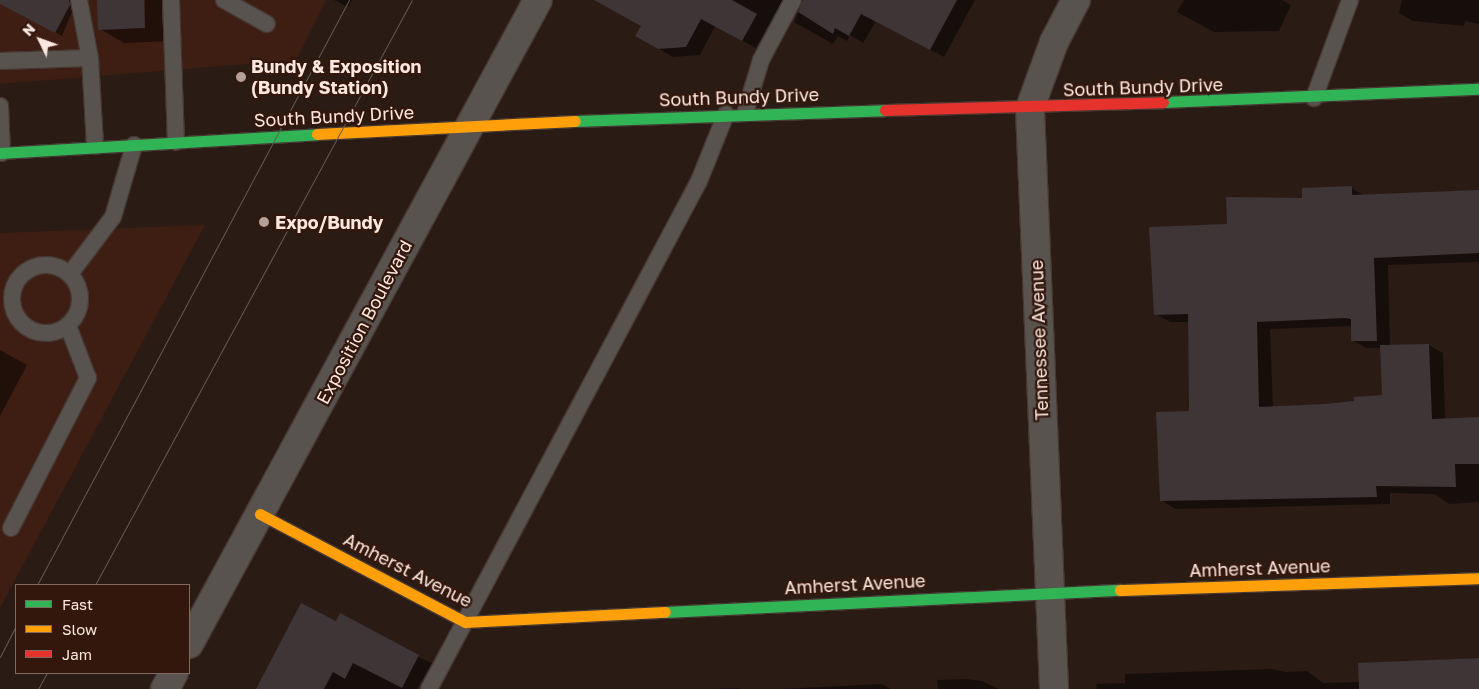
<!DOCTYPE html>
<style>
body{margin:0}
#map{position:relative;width:1479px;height:689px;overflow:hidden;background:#2a1b15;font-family:"Golos Text",sans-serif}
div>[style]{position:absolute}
.built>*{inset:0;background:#3e1e12}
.shadow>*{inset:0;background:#0007}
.building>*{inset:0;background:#3e3537}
.roads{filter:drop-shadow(1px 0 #463833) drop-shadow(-1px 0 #463833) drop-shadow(0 1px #463833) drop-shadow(0 -1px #463833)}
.lane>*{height:16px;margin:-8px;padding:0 8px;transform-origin:8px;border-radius:8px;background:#59534f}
.lane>.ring{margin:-8px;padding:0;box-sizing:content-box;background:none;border:16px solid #59534f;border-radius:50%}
.street>*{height:28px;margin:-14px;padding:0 14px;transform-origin:14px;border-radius:14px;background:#59534f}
.fast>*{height:11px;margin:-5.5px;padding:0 5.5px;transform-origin:5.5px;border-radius:5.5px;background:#30b455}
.slow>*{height:11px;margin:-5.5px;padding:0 5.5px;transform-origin:5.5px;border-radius:5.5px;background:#ff9f0a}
.jam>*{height:11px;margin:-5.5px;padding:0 5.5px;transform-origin:5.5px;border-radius:5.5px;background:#e5322d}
.tram>*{height:1px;margin:-0.5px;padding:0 0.5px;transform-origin:0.5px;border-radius:0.5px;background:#645c56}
.dots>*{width:14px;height:14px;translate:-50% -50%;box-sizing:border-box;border:2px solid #33170c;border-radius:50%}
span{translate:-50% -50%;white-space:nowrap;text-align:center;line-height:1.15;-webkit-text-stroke:4.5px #33170c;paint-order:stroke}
.poi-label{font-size:18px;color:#fbe7e0;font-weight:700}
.left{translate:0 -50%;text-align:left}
.street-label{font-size:18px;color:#fbe7e0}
.legend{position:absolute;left:15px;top:584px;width:175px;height:90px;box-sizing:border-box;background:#33170c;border:1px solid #836a61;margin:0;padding:6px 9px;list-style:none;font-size:15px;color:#fbe7e0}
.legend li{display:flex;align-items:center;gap:10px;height:25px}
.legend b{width:25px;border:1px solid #836a61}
.north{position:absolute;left:15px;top:15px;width:50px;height:50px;-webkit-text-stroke:4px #33170c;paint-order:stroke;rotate:312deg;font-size:14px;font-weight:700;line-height:20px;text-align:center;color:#fbe7e0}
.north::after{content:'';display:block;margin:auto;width:18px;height:22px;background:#fbe7e0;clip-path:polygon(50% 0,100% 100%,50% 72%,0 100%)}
</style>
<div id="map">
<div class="built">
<i style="clip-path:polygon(0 0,326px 0,296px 60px,0 84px)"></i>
<i style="clip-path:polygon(205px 225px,0 608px,0 233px)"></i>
</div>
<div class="shadow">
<i style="clip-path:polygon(0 0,77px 0,62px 36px)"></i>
<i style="clip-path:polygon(98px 0,143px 0,144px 34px,145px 0,167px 0,169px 41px,124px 43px,100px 29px)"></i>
<i style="clip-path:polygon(334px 0,352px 0,348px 7px)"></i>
<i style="clip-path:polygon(623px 0,803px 0,789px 20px,775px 13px,756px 48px,715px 26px,700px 55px,673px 57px,636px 36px,642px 25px)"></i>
<i style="clip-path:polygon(804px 0,975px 0,944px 57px,876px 21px,863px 43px,850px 35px,847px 41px,838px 36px,833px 44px,794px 22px)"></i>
<i style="clip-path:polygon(1184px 0,1282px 0,1291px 5px,1279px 31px,1214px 32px,1177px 12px)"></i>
<i style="clip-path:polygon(1402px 0,1479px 0,1479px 24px,1465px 21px,1464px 26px,1413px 21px,1399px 13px)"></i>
<i style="clip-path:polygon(evenodd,1351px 188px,1365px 196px,1479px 192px,1479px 262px,1388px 265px,1390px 346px,1429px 345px,1443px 353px,1445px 419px,1479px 418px,1479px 502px,1449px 504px,1435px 494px,1390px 493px,1390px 504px,1175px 509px,1161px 500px,1191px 412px,1189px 322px,1170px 322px,1156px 314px,1228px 225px,1303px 199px,1351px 188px,1352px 326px,1352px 340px,1366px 348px,1382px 348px,1384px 397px,1355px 402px,1273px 408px,1270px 329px,1352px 326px)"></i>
<i style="clip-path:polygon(0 350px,27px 365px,0 416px)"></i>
<i style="clip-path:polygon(336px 622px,432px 663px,417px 689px,259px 689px)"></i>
<i style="clip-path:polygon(1479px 658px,1479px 689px,1097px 689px,1096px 684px,1125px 683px,1125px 674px,1271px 669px,1286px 672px,1307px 671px,1323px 683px,1360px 682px,1359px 664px)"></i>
<i style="clip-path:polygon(966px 679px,982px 681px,999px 689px,938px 689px,937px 680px)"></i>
<i style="clip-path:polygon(882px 684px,891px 689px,781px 689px)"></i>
<i style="clip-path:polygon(738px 688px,740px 689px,712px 689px)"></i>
</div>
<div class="building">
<i style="clip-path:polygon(0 0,69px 0,70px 5px,55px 33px,0 4px)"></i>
<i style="clip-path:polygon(97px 0,144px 0,145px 28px,98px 30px)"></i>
<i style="clip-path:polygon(594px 0,732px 0,757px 14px,742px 41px,701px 19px,686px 47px,658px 49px,635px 36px,641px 26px)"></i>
<i style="clip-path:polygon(803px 0,957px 0,930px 50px,861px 14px,849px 36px,835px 28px,833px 34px,798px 12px)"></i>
<i style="clip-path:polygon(1352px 186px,1352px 195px,1479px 190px,1479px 253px,1374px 258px,1377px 341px,1351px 341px,1351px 319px,1345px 318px,1257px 322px,1259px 407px,1325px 404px,1354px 401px,1354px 397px,1382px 395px,1380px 345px,1429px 344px,1432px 419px,1479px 417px,1479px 464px,1455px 464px,1456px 487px,1376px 486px,1377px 497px,1160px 501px,1156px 412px,1189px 411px,1188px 314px,1154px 315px,1149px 227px,1227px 224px,1226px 197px,1302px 198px,1302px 188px)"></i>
<i style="clip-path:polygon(301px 603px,336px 621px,340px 613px,419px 655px,402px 688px,353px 663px,345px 679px,333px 672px,324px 689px,256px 689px)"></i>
<i style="clip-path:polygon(1479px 658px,1479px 689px,1359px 689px,1358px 663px)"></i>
</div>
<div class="roads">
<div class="lane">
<i style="left:79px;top:0;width:59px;rotate:79.3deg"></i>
<i style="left:90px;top:58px;width:88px;rotate:86.7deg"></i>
<i style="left:171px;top:0;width:142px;rotate:88deg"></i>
<i style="left:224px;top:0;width:49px;rotate:29.2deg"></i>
<i style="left:0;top:61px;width:90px;rotate:-1.9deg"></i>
<i style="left:1314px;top:98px;width:104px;rotate:-69.8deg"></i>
<i style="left:0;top:106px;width:47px;rotate:87.6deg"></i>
<i style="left:745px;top:113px;width:55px;rotate:-73.2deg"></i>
<i style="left:761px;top:60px;width:68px;rotate:-61.9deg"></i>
<i class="ring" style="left:12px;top:265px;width:52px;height:52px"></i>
<i style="left:70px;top:274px;width:71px;rotate:-53deg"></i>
<i style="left:113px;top:217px;width:75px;rotate:-73.7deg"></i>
<i style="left:11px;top:528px;width:169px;rotate:-62.8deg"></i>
<i style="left:88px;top:378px;width:56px;rotate:-111deg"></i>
<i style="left:429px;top:689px;width:575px;rotate:-62.01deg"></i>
<i style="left:699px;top:181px;width:72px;rotate:-68.1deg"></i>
</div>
<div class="street">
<i style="left:189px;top:644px;width:732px;rotate:-61.55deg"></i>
<i style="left:165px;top:689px;width:18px;rotate:-61deg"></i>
<i style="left:1054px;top:689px;width:581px;rotate:-92.37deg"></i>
<i style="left:1030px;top:108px;width:70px;rotate:-70deg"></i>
<i style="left:1054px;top:42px;width:47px;rotate:-62.4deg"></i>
</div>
<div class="fast">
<i style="left:1163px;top:102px;width:316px;rotate:-2.4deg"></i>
<i style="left:575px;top:121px;width:310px;rotate:-2deg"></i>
<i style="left:0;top:153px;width:318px;rotate:-3.4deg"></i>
<i style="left:665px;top:612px;width:456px;rotate:-2.8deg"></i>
</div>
<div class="slow">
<i style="left:317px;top:134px;width:258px;rotate:-2.9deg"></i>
<i style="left:260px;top:514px;width:232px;rotate:27.8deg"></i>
<i style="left:465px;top:622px;width:200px;rotate:-2.9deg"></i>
<i style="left:1120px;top:590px;width:359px;rotate:-1.9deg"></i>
</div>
<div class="jam">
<i style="left:885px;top:110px;width:278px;rotate:-1.6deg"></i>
</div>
</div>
<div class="tram">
<i style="left:37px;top:585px;width:663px;rotate:-61.93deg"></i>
<i style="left:95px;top:585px;width:665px;rotate:-61.55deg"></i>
<i style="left:0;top:657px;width:36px;rotate:-63deg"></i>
<i style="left:38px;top:689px;width:18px;rotate:-61deg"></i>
</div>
<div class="dots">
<i style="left:241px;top:77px;background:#b2a099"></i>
<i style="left:264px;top:222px;background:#b2a099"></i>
</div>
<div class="poi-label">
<span class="left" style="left:251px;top:77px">Bundy &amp; Exposition<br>(Bundy Station)</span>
<span class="left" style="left:275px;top:222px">Expo/Bundy</span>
</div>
<div class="street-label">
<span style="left:1143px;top:87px;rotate:-2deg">South Bundy Drive</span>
<span style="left:739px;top:97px;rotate:-2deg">South Bundy Drive</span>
<span style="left:334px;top:116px;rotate:-3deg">South Bundy Drive</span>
<span style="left:364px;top:322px;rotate:-62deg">Exposition Boulevard</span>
<span style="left:1039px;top:340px;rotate:-92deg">Tennessee Avenue</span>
<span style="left:1260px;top:568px;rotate:-2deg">Amherst Avenue</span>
<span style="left:408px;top:570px;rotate:27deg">Amherst Avenue</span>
<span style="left:855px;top:584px;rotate:-3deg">Amherst Avenue</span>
</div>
<ul class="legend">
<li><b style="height:6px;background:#30b455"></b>Fast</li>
<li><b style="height:6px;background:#ff9f0a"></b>Slow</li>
<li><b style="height:6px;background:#e5322d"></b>Jam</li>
</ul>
<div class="north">N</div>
</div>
